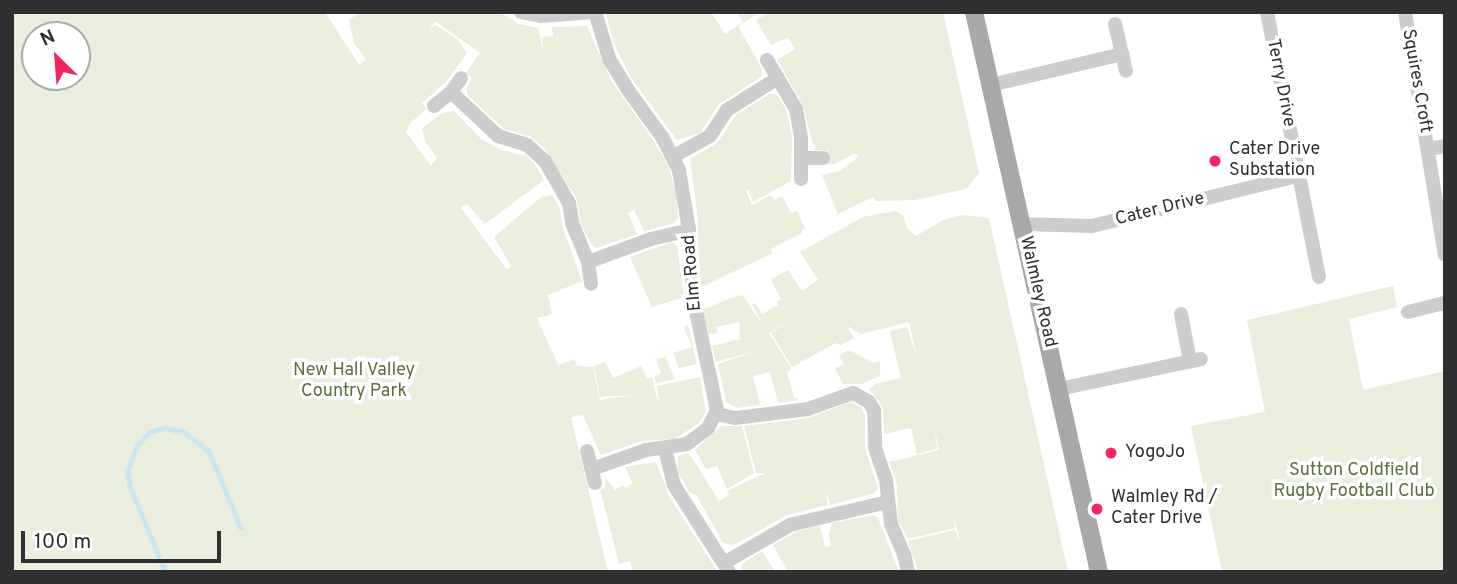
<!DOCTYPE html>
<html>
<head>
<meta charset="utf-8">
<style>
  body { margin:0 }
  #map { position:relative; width:1457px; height:584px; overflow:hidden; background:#fff; font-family:Overpass,sans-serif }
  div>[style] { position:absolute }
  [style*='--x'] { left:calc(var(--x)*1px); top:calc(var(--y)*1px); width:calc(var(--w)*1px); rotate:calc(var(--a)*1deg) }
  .green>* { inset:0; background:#e9eedd }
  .stream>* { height:4.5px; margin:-2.25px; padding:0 2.25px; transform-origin:2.25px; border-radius:2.25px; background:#c8e7ef }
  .minor>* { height:14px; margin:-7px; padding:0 7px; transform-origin:7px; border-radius:7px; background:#cdcdcd }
  .major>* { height:18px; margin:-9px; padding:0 9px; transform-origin:9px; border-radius:9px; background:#a8a8a8 }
  .dots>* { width:19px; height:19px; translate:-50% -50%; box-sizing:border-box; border:4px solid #fff; border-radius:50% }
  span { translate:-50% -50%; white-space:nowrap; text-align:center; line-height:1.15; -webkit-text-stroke:7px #fff; paint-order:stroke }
  .street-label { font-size:18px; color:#303030 }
  .poi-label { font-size:18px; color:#303030 }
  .left { translate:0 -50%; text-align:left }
  .park-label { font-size:18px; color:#5d7039 }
  .frame { position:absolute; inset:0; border:14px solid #303030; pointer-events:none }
  .north { position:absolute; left:21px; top:21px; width:70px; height:70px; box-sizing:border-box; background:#fff; border:2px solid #acacac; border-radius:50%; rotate:335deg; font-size:19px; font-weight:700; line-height:28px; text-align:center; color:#303030 }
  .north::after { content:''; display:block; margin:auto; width:24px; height:32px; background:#f4255c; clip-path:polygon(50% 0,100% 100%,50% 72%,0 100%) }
  .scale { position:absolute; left:21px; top:531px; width:200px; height:32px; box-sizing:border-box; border:4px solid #303030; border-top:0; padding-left:9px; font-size:21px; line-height:24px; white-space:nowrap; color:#303030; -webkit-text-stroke:5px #fff; paint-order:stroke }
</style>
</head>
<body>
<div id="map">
  <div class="green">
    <div style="clip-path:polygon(evenodd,12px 12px,325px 12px,359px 65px,366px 59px,354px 43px,349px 20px,360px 12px,499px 12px,519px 24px,538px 28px,544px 53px,542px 37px,553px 36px,552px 27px,587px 26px,612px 82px,654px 141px,669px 167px,676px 195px,678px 218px,674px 223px,644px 231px,634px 210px,628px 213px,637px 234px,597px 248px,592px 246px,581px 225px,576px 197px,545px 149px,529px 136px,504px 129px,468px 96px,466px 89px,472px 78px,466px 73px,480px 53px,435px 21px,429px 29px,435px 25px,457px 39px,467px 53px,446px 82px,422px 103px,427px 109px,410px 123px,406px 132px,431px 166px,437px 158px,425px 141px,422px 128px,442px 113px,454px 111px,481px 139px,501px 150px,527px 156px,534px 163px,544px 180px,485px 224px,467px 204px,461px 208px,507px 270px,511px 266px,494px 237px,541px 197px,552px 195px,560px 209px,563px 228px,582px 281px,548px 295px,552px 314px,537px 318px,558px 365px,575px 359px,577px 366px,593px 367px,600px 400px,633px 395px,600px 397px,594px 366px,605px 362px,613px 378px,641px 366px,647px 379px,652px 377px,659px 406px,657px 386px,700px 377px,706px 413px,698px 424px,674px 439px,642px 441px,601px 455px,583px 415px,571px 417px,608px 572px,12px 572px,12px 12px,35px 35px,77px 35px,77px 77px,35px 77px,35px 35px)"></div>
    <div style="clip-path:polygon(606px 12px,711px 12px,725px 34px,743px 22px,737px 12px,760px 12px,738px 26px,762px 69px,762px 76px,718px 105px,700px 133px,677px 140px,631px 78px,613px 42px)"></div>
    <div style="clip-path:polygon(770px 12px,943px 12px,979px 173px,966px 189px,915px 200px,876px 201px,873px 197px,838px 214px,822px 175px,840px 171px,858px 157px,855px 153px,835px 164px,828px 164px,828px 151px,814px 150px,816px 147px,812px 141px,802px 103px,777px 60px,795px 49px,788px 38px,771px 45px,756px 20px)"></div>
    <div style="clip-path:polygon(769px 94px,777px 94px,787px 112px,792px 137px,791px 181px,753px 202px,748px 189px,746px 190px,752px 205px,771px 195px,774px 200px,782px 196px,791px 213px,797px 211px,805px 228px,801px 230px,802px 233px,771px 249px,772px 253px,700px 288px,697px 210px,690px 159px,717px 143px,736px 115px)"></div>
    <div style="clip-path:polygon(895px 211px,903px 215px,907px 228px,916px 236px,943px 220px,963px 215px,989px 218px,1068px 572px,918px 572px,908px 541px,955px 530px,960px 542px,954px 516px,955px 528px,908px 539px,898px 520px,897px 484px,889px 462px,939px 450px,935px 431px,937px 449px,917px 454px,911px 428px,884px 434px,882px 406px,869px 389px,875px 384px,901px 378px,890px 331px,907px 327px,917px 358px,909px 322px,861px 334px,847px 326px,854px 338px,841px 345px,836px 343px,792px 367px,771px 333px,795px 318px,769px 333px,791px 368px,787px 373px,794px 397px,799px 400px,778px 403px,770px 372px,753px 376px,760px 405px,737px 408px,726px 402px,718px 364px,756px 351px,716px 362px,712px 346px,740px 339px,739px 322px,716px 327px,718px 333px,709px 334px,702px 310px,739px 295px,744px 297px,763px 326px,752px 304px,755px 303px,762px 314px,778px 305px,777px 302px,781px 299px,771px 279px,788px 270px,802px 291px,818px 280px,800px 252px,863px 217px)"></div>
    <div style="clip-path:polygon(672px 242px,677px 246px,684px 297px,652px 307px,630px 257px)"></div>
    <div style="clip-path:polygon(1393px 286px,1397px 307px,1349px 319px,1363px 390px,1445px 371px,1445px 572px,1222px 572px,1191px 426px,1265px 412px,1247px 320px)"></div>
    <div style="clip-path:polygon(688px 325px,697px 364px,679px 368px,673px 353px,692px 347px,684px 327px)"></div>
    <div style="clip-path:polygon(849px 350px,874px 363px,880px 361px,880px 376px,862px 384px,843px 384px,835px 368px,844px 364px,839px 355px)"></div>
    <div style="clip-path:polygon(665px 356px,675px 379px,656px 383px,654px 377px,661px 373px,656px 360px)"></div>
    <div style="clip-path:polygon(851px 402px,861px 407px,865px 416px,865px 449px,878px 488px,875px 493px,830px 505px,825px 489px,828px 505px,787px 515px,734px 545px,723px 543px,697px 496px,689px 492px,678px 472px,678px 456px,689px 453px,719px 501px,729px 495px,727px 491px,765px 473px,756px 473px,744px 426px,808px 418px)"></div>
    <div style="clip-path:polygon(721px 426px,742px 426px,754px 473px,727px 489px,717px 466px,706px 469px,695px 450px)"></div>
    <div style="clip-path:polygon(656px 462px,670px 498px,718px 572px,633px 572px,630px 561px,619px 564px,600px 489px,605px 488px,605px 477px,615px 490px,623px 485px,626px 488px,633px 483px,625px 467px)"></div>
    <div style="clip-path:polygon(873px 515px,878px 518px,899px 572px,788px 572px,773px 545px,798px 531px,820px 526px,825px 547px,831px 546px,829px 534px,832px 523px)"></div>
    <div style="clip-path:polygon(762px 551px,775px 572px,741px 572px,743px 563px)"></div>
  </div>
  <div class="stream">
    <div style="--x:165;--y:572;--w:92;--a:-112.4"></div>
    <div style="--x:130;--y:487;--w:16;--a:-101"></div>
    <div style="--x:127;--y:471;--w:29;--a:-68"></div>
    <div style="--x:138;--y:444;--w:17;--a:-45"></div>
    <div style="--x:150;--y:432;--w:16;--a:-15"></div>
    <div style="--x:165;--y:428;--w:19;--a:12"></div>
    <div style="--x:184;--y:432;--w:31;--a:37"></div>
    <div style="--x:209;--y:451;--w:83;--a:67.4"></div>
  </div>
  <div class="minor">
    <div style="--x:521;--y:12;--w:20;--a:11"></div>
    <div style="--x:541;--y:16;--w:52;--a:-4.4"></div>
    <div style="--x:1267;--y:12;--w:270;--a:78.9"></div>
    <div style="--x:1405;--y:12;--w:246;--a:80.7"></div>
    <div style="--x:1115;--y:24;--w:48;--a:76.8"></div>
    <div style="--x:767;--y:60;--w:57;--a:59.4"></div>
    <div style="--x:796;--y:109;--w:29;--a:80"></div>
    <div style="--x:801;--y:138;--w:41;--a:90"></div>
    <div style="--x:991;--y:85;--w:135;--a:-13.3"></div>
    <div style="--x:451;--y:92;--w:64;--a:43.1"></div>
    <div style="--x:498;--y:136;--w:30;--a:17"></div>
    <div style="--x:527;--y:145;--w:24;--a:42"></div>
    <div style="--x:545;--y:161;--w:48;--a:60.3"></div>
    <div style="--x:569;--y:203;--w:20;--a:81"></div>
    <div style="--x:572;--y:223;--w:42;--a:67.7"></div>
    <div style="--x:588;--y:262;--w:22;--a:82"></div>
    <div style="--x:434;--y:106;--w:22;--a:-39"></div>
    <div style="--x:451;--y:92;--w:17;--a:-54"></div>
    <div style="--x:1428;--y:149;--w:17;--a:-10"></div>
    <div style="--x:674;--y:156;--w:41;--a:-29.1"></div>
    <div style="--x:710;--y:136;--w:31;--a:-57"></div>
    <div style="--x:727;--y:110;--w:60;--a:-32.1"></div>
    <div style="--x:802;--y:158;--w:21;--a:0"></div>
    <div style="--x:1022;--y:224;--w:70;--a:1.6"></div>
    <div style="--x:1092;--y:226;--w:211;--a:-13.7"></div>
    <div style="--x:588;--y:262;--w:67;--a:-20.1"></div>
    <div style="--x:651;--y:239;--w:39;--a:-13"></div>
    <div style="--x:1408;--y:312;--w:38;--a:-14"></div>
    <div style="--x:1181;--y:314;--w:48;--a:79.2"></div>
    <div style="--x:1059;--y:389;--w:145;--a:-11.9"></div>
    <div style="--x:717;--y:414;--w:18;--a:13"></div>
    <div style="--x:735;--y:418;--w:74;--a:-7"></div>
    <div style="--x:808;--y:409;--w:48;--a:-19.6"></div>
    <div style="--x:853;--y:393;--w:18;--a:29"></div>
    <div style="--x:869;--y:402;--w:9;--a:58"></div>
    <div style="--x:874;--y:410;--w:38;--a:88"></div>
    <div style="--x:875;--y:448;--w:34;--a:71"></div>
    <div style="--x:886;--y:480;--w:44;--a:83.5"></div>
    <div style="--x:891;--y:524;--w:33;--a:67"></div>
    <div style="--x:904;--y:554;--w:18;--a:77"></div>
    <div style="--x:665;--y:449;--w:37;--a:76"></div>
    <div style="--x:674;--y:485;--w:103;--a:57.7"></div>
    <div style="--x:587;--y:451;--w:33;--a:76"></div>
    <div style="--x:592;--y:469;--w:57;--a:-19.4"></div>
    <div style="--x:646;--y:450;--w:41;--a:-8.3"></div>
    <div style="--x:687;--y:444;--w:26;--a:-37"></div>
    <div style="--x:708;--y:428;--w:20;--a:-63"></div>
    <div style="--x:717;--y:410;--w:116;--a:-102"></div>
    <div style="--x:693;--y:297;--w:67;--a:-93.4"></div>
    <div style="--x:689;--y:230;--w:61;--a:-99.5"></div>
    <div style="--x:679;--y:170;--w:37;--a:-117"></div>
    <div style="--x:662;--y:137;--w:58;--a:-125.9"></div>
    <div style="--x:628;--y:90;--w:37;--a:-121"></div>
    <div style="--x:609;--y:58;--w:48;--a:-106.9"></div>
    <div style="--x:724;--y:563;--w:76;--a:-29.9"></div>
    <div style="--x:790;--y:525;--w:100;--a:-13.3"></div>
  </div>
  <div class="major">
    <div style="--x:974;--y:12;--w:574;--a:77.42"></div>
  </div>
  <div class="dots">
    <div style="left:1215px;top:161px;background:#f4255c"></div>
    <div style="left:1111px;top:453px;background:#f4255c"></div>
    <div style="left:1097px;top:509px;background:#f4255c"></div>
  </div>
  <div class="street-label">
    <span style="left:1416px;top:81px;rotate:80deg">Squires Croft</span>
    <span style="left:1280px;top:83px;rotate:79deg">Terry Drive</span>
    <span style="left:1160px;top:210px;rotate:-14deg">Cater Drive</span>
    <span style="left:693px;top:273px;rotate:-95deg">Elm Road</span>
    <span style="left:1037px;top:292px;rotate:77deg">Walmley Road</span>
  </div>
  <div class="poi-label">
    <span class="left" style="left:1229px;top:161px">Cater Drive<br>Substation</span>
    <span class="left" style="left:1125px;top:453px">YogoJo</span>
    <span class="left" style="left:1111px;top:509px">Walmley Rd /<br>Cater Drive</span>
  </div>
  <div class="park-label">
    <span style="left:354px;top:382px">New Hall Valley<br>Country Park</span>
    <span style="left:1354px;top:482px">Sutton Coldfield<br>Rugby Football Club</span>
  </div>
  <div class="frame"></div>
  <div class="north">N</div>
  <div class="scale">100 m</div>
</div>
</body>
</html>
